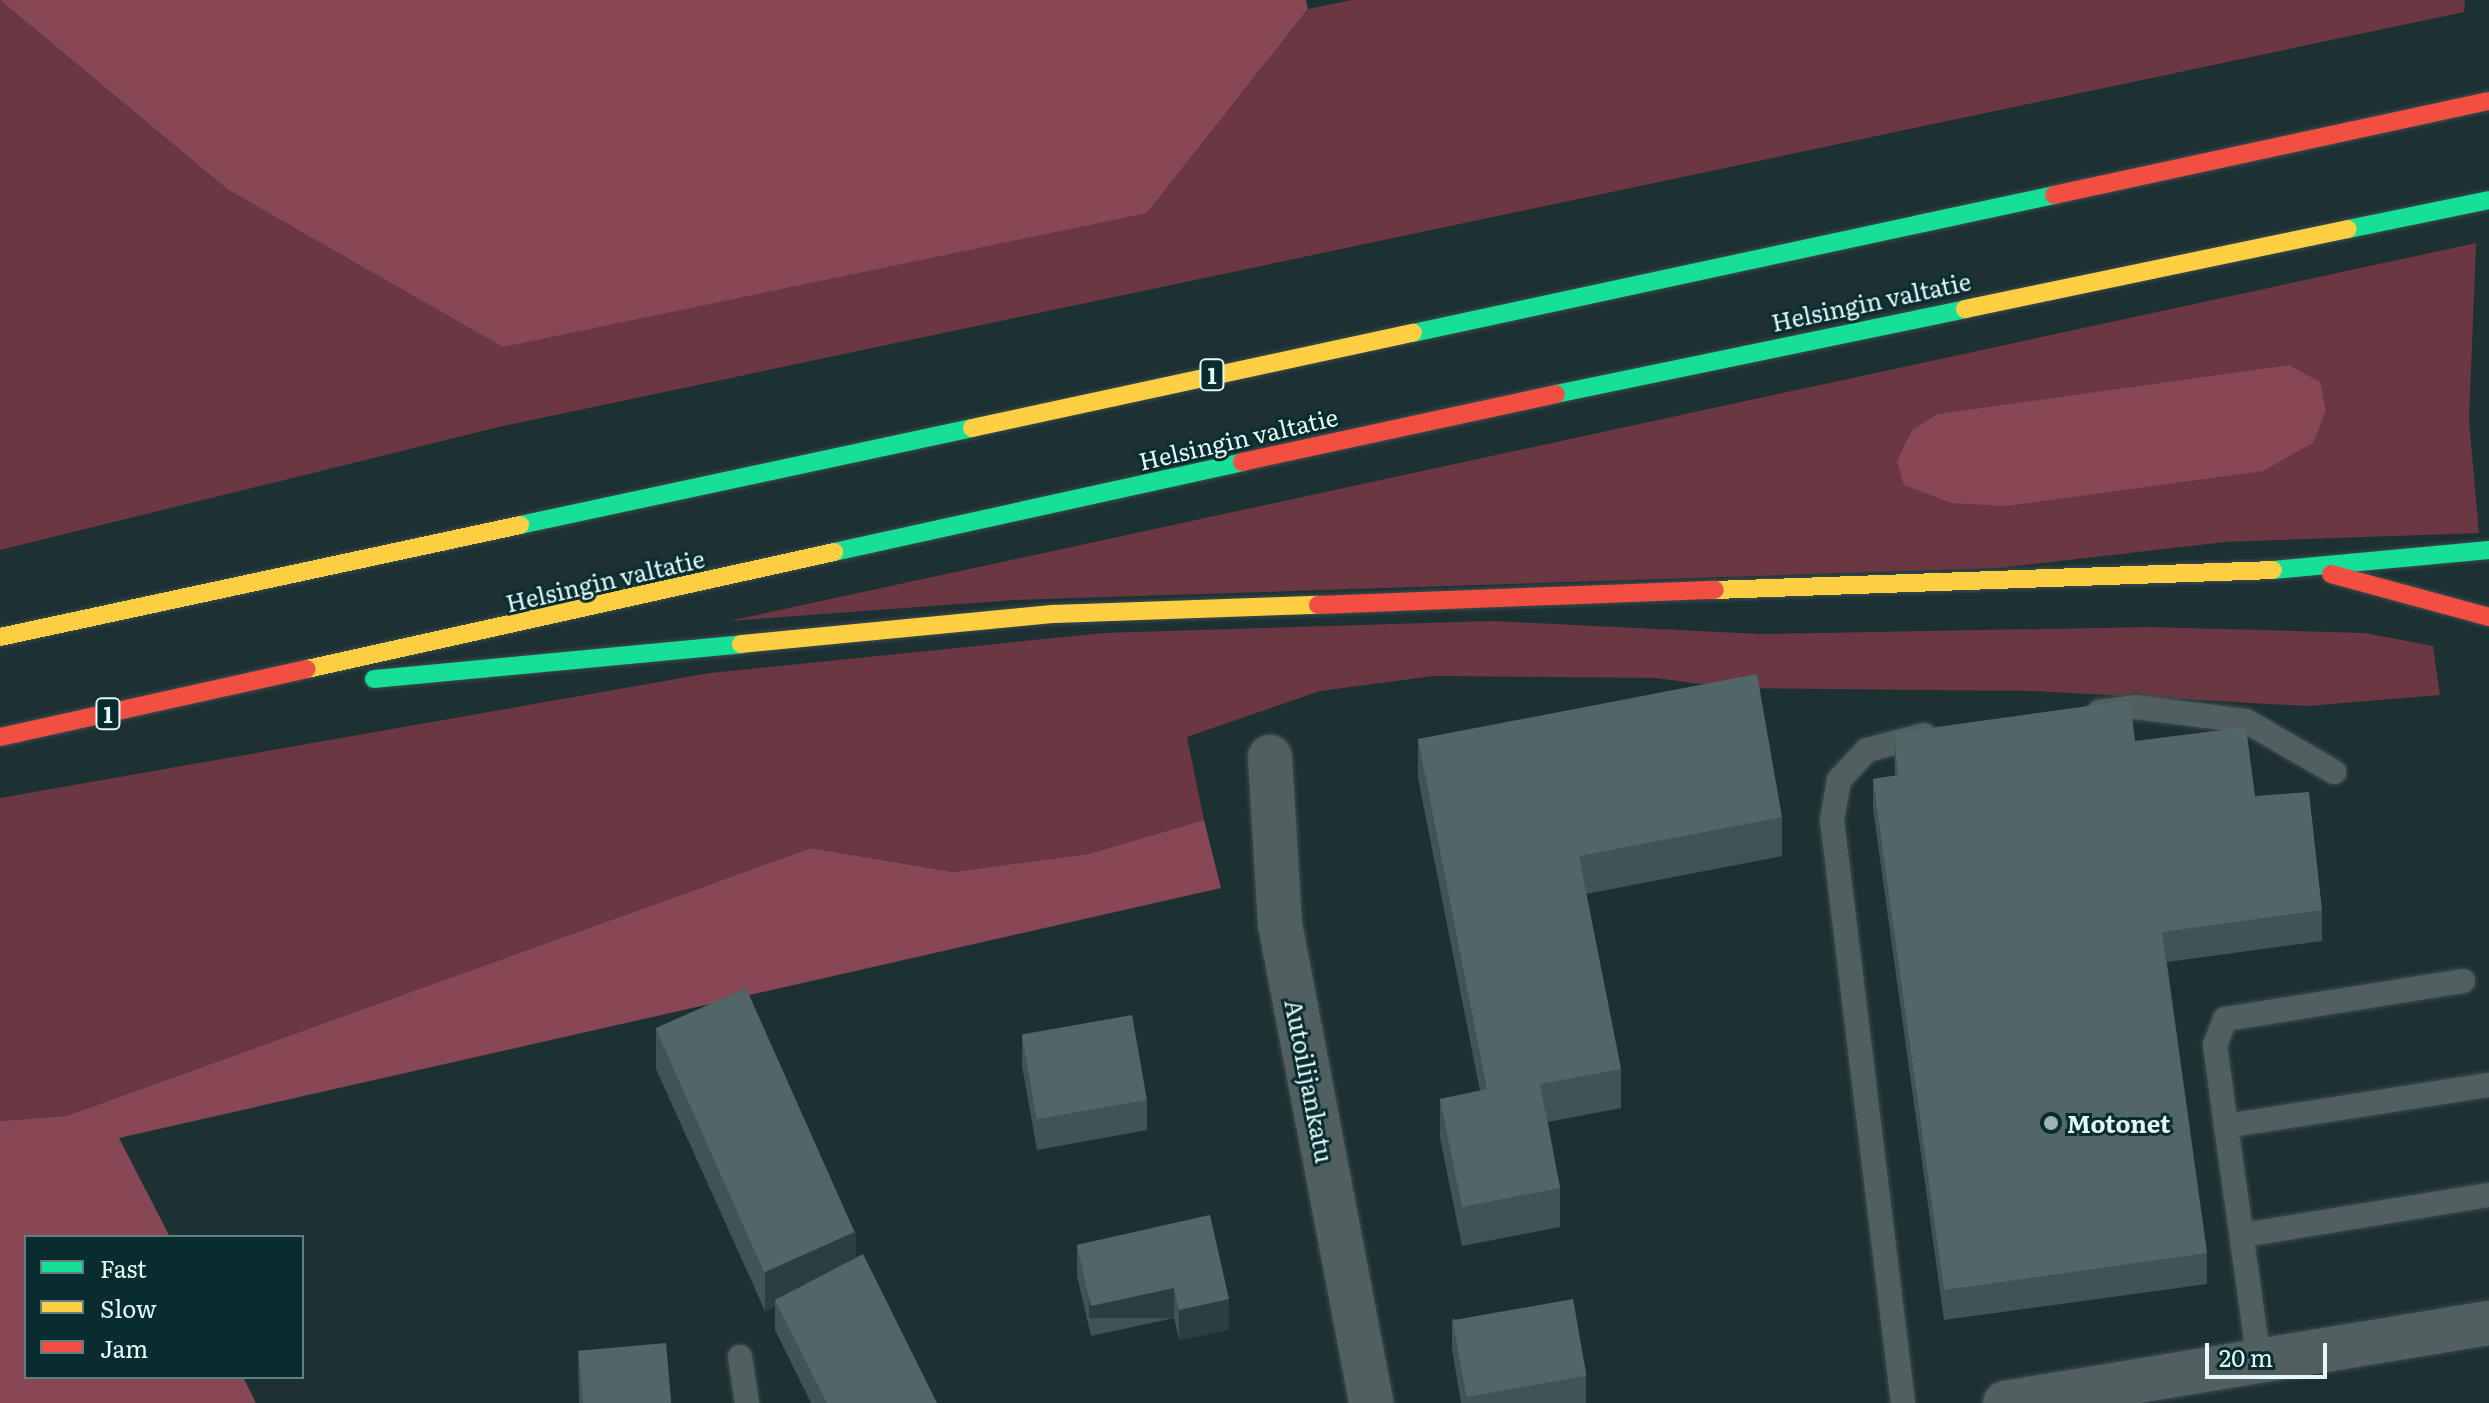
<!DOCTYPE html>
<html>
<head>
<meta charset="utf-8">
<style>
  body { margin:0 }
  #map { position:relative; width:2489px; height:1403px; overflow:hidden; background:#1d3032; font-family:Literata,serif }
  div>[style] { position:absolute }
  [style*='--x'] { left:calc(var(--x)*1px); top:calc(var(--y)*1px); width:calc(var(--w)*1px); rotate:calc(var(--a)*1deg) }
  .green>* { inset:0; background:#6a3742 }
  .forest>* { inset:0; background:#874755 }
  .roads { filter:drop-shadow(0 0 2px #3d4c4e) drop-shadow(0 0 2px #3d4c4e) }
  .lane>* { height:24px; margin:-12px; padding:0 12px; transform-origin:12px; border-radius:12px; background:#515f60 }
  .street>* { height:44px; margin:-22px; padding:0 22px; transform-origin:22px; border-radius:22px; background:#515f60 }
  .fast>* { height:18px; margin:-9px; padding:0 9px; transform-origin:9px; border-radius:9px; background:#16e098 }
  .slow>* { height:18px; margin:-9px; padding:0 9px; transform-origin:9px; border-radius:9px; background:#ffcf43 }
  .jam>* { height:18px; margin:-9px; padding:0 9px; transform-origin:9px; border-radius:9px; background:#f24e42 }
  .wall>* { inset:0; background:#405456 }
  .shaded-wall>* { inset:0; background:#2b3e40; transform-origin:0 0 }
  .building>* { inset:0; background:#526668; transform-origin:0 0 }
  .dots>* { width:22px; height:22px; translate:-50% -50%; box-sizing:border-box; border:4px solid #092d2f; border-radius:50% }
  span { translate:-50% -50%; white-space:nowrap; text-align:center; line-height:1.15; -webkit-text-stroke:6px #092d2f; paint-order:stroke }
  .shield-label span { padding:2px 6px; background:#092d2f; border:2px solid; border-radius:6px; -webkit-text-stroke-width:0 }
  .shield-label { font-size:22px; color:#e5f8f9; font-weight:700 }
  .street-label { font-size:24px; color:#e5f8f9 }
  .poi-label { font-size:24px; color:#e5f8f9; font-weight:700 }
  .left { translate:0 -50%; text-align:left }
  .legend { position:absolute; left:24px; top:1235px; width:280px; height:144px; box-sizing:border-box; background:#092d2f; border:2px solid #617e80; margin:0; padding:10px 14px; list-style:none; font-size:24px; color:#e5f8f9 }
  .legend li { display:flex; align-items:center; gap:16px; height:40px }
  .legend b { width:40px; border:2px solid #617e80 }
  .scale { position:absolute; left:2205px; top:1343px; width:122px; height:36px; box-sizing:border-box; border:4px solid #e5f8f9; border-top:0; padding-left:10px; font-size:24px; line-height:28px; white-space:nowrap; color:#e5f8f9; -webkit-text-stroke:6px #092d2f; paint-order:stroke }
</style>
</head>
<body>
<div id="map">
  <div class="green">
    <div style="clip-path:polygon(0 0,227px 189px,1147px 213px,1308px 9px,1352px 0,2465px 0,2464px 12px,503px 426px,0 550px)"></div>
    <div style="clip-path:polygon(2476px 243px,2469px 421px,2479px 533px,2225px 542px,2000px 568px,1014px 600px,729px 621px)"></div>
    <div style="clip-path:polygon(1492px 621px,1760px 634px,2151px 627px,2365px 633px,2433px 646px,2440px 695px,2308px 706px,2034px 691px,1730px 688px,1656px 678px,1433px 676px,1320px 691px,1187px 737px,1204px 820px,1088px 854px,953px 872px,811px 848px,66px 1116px,0 1121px,0 798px,710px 673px,1103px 633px)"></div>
  </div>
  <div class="forest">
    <div style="clip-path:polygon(0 0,1306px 0,1308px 9px,1147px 213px,503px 347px,227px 189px)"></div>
    <div style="clip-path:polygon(2289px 365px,2320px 382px,2326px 410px,2313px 443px,2263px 471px,2006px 506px,1951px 503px,1904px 485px,1897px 461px,1912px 430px,1938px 414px)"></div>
    <div style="clip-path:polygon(1204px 820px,1221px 888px,119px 1138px,170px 1237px,26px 1237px,26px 1377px,243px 1377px,256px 1403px,0 1403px,0 1121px,66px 1116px,811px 848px,953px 872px,1088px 854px)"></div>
  </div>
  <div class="roads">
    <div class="lane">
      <div style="--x:2099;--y:712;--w:37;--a:-8"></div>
      <div style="--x:2136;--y:707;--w:111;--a:7.3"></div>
      <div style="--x:2246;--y:721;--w:102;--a:30.1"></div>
      <div style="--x:2463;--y:981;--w:241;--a:170.9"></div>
      <div style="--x:2225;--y:1019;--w:28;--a:111"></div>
      <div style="--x:2215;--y:1045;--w:82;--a:82.3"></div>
      <div style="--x:2226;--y:1126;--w:266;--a:-8.9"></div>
      <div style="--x:2226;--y:1126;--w:237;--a:82"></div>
      <div style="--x:2244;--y:1235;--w:248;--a:-9.3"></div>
      <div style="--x:740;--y:1357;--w:47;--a:81.3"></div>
      <div style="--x:1903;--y:1403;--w:587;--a:-96.94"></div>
      <div style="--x:1832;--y:820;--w:41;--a:-80.1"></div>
      <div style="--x:1839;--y:780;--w:41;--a:-47"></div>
      <div style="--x:1867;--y:750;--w:59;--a:-14.7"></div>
    </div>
    <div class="street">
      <div style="--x:1270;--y:757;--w:167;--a:86.6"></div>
      <div style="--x:1280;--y:924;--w:488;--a:79.2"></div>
      <div style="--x:2005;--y:1403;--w:491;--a:-9.4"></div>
    </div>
    <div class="fast">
      <div style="--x:2348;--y:229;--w:144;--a:-11.6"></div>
      <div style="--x:1413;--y:333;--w:656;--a:-12.15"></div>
      <div style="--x:1556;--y:394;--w:418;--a:-11.7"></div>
      <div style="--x:520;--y:525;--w:462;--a:-12.1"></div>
      <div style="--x:834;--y:552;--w:418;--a:-12.4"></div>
      <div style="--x:2273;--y:570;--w:217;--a:-5.3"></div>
      <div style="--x:374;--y:679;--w:369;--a:-5.4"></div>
    </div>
    <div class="slow">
      <div style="--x:1965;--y:309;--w:391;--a:-11.8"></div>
      <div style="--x:972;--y:428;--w:451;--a:-12.2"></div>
      <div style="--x:1715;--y:590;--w:558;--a:-2.05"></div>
      <div style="--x:0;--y:637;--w:532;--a:-12.15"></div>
      <div style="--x:741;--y:644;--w:314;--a:-5.5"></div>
      <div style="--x:1054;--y:614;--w:264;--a:-2"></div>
      <div style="--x:307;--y:669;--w:540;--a:-12.52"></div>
    </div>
    <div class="jam">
      <div style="--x:2054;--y:195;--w:445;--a:-12.2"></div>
      <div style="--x:1242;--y:462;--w:321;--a:-12.2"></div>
      <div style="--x:2331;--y:574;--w:164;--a:15.2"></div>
      <div style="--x:1318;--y:605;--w:397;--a:-2.2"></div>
      <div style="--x:0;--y:737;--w:314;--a:-12.5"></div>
    </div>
  </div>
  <div class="wall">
    <div style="clip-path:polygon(1894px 733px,2135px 741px,2255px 796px,2322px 910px,2322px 941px,2167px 962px,2207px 1253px,2207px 1284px,1944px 1320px,1873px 809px,1873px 779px,1895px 776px)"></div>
    <div style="clip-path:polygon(1418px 739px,1782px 817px,1782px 856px,1586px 894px,1621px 1069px,1621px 1108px,1548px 1122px,1560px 1188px,1560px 1227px,1462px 1246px,1440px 1138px,1440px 1099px,1480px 1091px,1418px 778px)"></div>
    <div style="clip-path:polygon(656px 1030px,856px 1258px,937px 1403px,811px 1403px,775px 1330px,775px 1307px,765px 1311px,656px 1069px)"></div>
    <div style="clip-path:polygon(1022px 1036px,1147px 1100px,1147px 1130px,1037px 1150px,1022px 1066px)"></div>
    <div style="clip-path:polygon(1210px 1215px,1229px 1330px,1179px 1340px,1174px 1318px,1091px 1336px,1077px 1276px,1077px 1245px)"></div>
    <div style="clip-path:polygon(1452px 1318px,1586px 1376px,1586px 1403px,1461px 1403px,1452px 1349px)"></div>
    <div style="clip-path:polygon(578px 1350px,671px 1403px,579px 1403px)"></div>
  </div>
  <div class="shaded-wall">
    <div style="clip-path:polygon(856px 1231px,856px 1270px,775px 1300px,775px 1307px,765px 1311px,765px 1272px)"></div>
    <div style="left:1174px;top:1288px;width:30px;height:85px;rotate:90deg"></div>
    <div style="clip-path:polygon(1229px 1299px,1229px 1330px,1179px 1340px,1179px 1310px)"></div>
  </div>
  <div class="building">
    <div style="clip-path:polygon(1757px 674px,1782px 817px,1579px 856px,1621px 1069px,1540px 1084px,1560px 1188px,1462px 1207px,1440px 1099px,1487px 1089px,1418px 739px)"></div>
    <div style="clip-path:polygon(2130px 700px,2135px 741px,2246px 727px,2255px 796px,2309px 792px,2322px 910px,2162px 932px,2207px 1253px,1944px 1290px,1873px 779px,1898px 775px,1894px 733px)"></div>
    <div style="left:746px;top:988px;width:267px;height:99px;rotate:66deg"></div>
    <div style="left:1132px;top:1015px;width:86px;height:112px;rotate:80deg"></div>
    <div style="clip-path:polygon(1210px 1215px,1229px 1299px,1179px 1310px,1174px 1288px,1091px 1306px,1077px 1245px)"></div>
    <div style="clip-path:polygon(863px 1254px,937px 1403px,827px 1403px,775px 1300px)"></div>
    <div style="left:1573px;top:1299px;width:78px;height:122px;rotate:80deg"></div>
    <div style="left:666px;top:1343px;width:60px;height:88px;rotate:85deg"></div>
  </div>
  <div class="dots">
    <div style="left:2051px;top:1123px;background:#9fb2b3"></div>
  </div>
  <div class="shield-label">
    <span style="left:1212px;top:375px">1</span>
    <span style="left:108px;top:714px">1</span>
  </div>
  <div class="street-label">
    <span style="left:1871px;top:301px;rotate:-12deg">Helsingin valtatie</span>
    <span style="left:1238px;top:438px;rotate:-13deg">Helsingin valtatie</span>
    <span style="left:605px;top:580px;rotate:-13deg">Helsingin valtatie</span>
    <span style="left:1310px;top:1081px;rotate:79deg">Autoilijankatu</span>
  </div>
  <div class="poi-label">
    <span class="left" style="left:2067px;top:1123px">Motonet</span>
  </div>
  <ul class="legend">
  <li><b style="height:10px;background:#16e098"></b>Fast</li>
  <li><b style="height:10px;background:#ffcf43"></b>Slow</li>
  <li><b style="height:10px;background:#f24e42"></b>Jam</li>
  </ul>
  <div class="scale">20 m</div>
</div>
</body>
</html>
